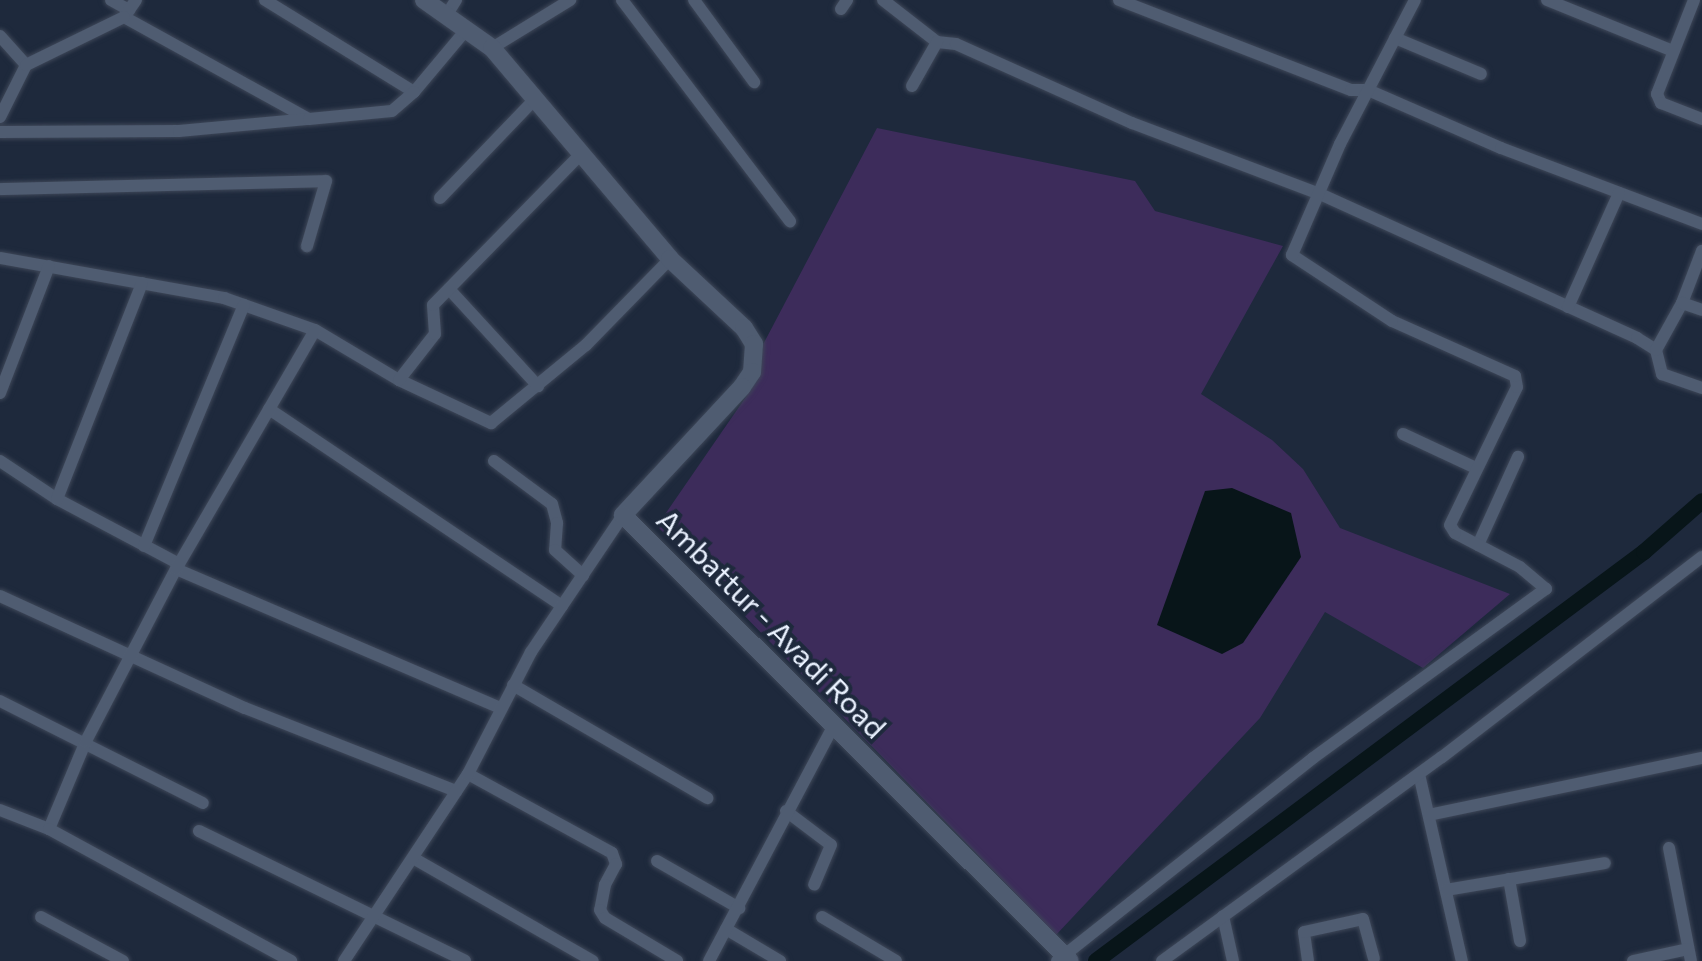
<!DOCTYPE html>
<html>
<head>
<meta charset="utf-8">
<style>
  body { margin:0 }
  #map { position:relative; width:1702px; height:961px; overflow:hidden; background:#1e293c; font-family:Commissioner,sans-serif }
  div>[style] { position:absolute }
  [style*='--x'] { left:calc(var(--x)*1px); top:calc(var(--y)*1px); width:calc(var(--w)*1px); rotate:calc(var(--a)*1deg) }
  .green>* { inset:0; background:#3d2c5b }
  .water>* { inset:0; background:#081519 }
  .canal>* { height:16px; margin:-8px; padding:0 8px; transform-origin:8px; border-radius:8px; background:#081519 }
  .roads { filter:drop-shadow(0 0 2px #3e4758) drop-shadow(0 0 2px #3e4758) }
  .street>* { height:12px; margin:-6px; padding:0 6px; transform-origin:6px; border-radius:6px; background:#4f5c71 }
  .secondary>* { height:18px; margin:-9px; padding:0 9px; transform-origin:9px; border-radius:9px; background:#4f5c71 }
  span { translate:-50% -50%; white-space:nowrap; text-align:center; line-height:1.15; -webkit-text-stroke:8px #1e293c; paint-order:stroke }
  .street-label { font-size:30px; color:#eaf2ff }
</style>
</head>
<body>
<div id="map">
  <div class="green">
    <div style="clip-path:polygon(877px 128px,1135px 181px,1155px 211px,1283px 246px,1201px 394px,1272px 440px,1303px 469px,1340px 528px,1510px 594px,1423px 668px,1325px 612px,1260px 718px,1056px 935px,657px 526px,752px 388px,757px 356px)"></div>
  </div>
  <div class="water">
    <div style="clip-path:polygon(1232px 488px,1291px 513px,1301px 557px,1243px 643px,1222px 654px,1157px 625px,1205px 491px)"></div>
  </div>
  <div class="canal">
    <div style="--x:1096;--y:961;--w:684;--a:-36.74"></div>
    <div style="--x:1644;--y:552;--w:77;--a:-41.3"></div>
  </div>
  <div class="roads">
    <div class="street">
      <div style="--x:111;--y:0;--w:21;--a:29"></div>
      <div style="--x:136;--y:0;--w:21;--a:125"></div>
      <div style="--x:124;--y:17;--w:211;--a:28.9"></div>
      <div style="--x:265;--y:0;--w:175;--a:31.7"></div>
      <div style="--x:414;--y:92;--w:81;--a:-50"></div>
      <div style="--x:622;--y:0;--w:278;--a:52.8"></div>
      <div style="--x:694;--y:0;--w:102;--a:53.8"></div>
      <div style="--x:883;--y:0;--w:68;--a:37.9"></div>
      <div style="--x:937;--y:42;--w:19;--a:6"></div>
      <div style="--x:956;--y:44;--w:193;--a:24.2"></div>
      <div style="--x:1132;--y:123;--w:201;--a:20.7"></div>
      <div style="--x:1320;--y:194;--w:348;--a:24.4"></div>
      <div style="--x:1637;--y:338;--w:22;--a:32"></div>
      <div style="--x:1656;--y:350;--w:25;--a:76"></div>
      <div style="--x:1662;--y:374;--w:42;--a:19.3"></div>
      <div style="--x:1119;--y:0;--w:249;--a:21.2"></div>
      <div style="--x:1351;--y:90;--w:17;--a:0"></div>
      <div style="--x:1368;--y:90;--w:145;--a:23.6"></div>
      <div style="--x:1501;--y:148;--w:215;--a:20.7"></div>
      <div style="--x:1547;--y:0;--w:134;--a:22"></div>
      <div style="--x:1694;--y:0;--w:101;--a:111.5"></div>
      <div style="--x:1657;--y:94;--w:10;--a:66"></div>
      <div style="--x:1661;--y:103;--w:44;--a:21.3"></div>
      <div style="--x:841;--y:9;--w:11;--a:-56"></div>
      <div style="--x:446;--y:16;--w:19;--a:-58"></div>
      <div style="--x:0;--y:36;--w:39;--a:48"></div>
      <div style="--x:1395;--y:38;--w:93;--a:22.7"></div>
      <div style="--x:492;--y:48;--w:92;--a:-31.6"></div>
      <div style="--x:912;--y:86;--w:51;--a:-60.4"></div>
      <div style="--x:0;--y:117;--w:58;--a:-63.4"></div>
      <div style="--x:26;--y:65;--w:109;--a:-26.1"></div>
      <div style="--x:0;--y:132;--w:179;--a:-0.3"></div>
      <div style="--x:179;--y:131;--w:131;--a:-5.3"></div>
      <div style="--x:309;--y:119;--w:83;--a:-5.5"></div>
      <div style="--x:392;--y:111;--w:29;--a:-41"></div>
      <div style="--x:0;--y:189;--w:326;--a:-1.4"></div>
      <div style="--x:326;--y:181;--w:68;--a:106.3"></div>
      <div style="--x:440;--y:198;--w:136;--a:-46.2"></div>
      <div style="--x:0;--y:258;--w:228;--a:10.1"></div>
      <div style="--x:224;--y:298;--w:96;--a:19.4"></div>
      <div style="--x:315;--y:330;--w:98;--a:30.8"></div>
      <div style="--x:399;--y:380;--w:102;--a:25.1"></div>
      <div style="--x:491;--y:423;--w:123;--a:-39.4"></div>
      <div style="--x:586;--y:345;--w:120;--a:-45.7"></div>
      <div style="--x:449;--y:289;--w:132;--a:47.5"></div>
      <div style="--x:1682;--y:303;--w:56;--a:-69"></div>
      <div style="--x:1568;--y:307;--w:125;--a:-65.9"></div>
      <div style="--x:1656;--y:350;--w:54;--a:-61"></div>
      <div style="--x:1682;--y:303;--w:21;--a:19"></div>
      <div style="--x:399;--y:380;--w:58;--a:-52"></div>
      <div style="--x:435;--y:334;--w:29;--a:-94"></div>
      <div style="--x:433;--y:305;--w:211;--a:-45.6"></div>
      <div style="--x:0;--y:393;--w:136;--a:-68.9"></div>
      <div style="--x:269;--y:409;--w:353;--a:33.9"></div>
      <div style="--x:1403;--y:434;--w:81;--a:25"></div>
      <div style="--x:0;--y:461;--w:69;--a:33.7"></div>
      <div style="--x:57;--y:499;--w:138;--a:28"></div>
      <div style="--x:494;--y:461;--w:72;--a:36.6"></div>
      <div style="--x:552;--y:504;--w:20;--a:75"></div>
      <div style="--x:557;--y:523;--w:27;--a:94"></div>
      <div style="--x:555;--y:550;--w:38;--a:42"></div>
      <div style="--x:57;--y:499;--w:232;--a:-68.5"></div>
      <div style="--x:1478;--y:545;--w:97;--a:-65.6"></div>
      <div style="--x:144;--y:546;--w:261;--a:-67.5"></div>
      <div style="--x:176;--y:569;--w:353;--a:23.2"></div>
      <div style="--x:0;--y:596;--w:269;--a:24.6"></div>
      <div style="--x:245;--y:708;--w:227;--a:21.5"></div>
      <div style="--x:513;--y:685;--w:225;--a:30.2"></div>
      <div style="--x:0;--y:701;--w:227;--a:26.7"></div>
      <div style="--x:468;--y:774;--w:164;--a:28.7"></div>
      <div style="--x:612;--y:853;--w:12;--a:70"></div>
      <div style="--x:616;--y:864;--w:24;--a:118"></div>
      <div style="--x:605;--y:885;--w:25;--a:101"></div>
      <div style="--x:600;--y:910;--w:9;--a:58"></div>
      <div style="--x:605;--y:918;--w:84;--a:30.8"></div>
      <div style="--x:1419;--y:774;--w:192;--a:77.1"></div>
      <div style="--x:0;--y:810;--w:53;--a:21.2"></div>
      <div style="--x:49;--y:829;--w:95;--a:-67.2"></div>
      <div style="--x:86;--y:741;--w:194;--a:-62.4"></div>
      <div style="--x:176;--y:569;--w:276;--a:-59.8"></div>
      <div style="--x:786;--y:811;--w:56;--a:37.1"></div>
      <div style="--x:831;--y:845;--w:43;--a:113"></div>
      <div style="--x:1429;--y:815;--w:279;--a:-11.8"></div>
      <div style="--x:49;--y:829;--w:276;--a:28.6"></div>
      <div style="--x:199;--y:831;--w:296;--a:26"></div>
      <div style="--x:1669;--y:848;--w:115;--a:79"></div>
      <div style="--x:413;--y:858;--w:207;--a:29.8"></div>
      <div style="--x:657;--y:861;--w:95;--a:29.8"></div>
      <div style="--x:1509;--y:879;--w:63;--a:79.9"></div>
      <div style="--x:1446;--y:890;--w:161;--a:-9.6"></div>
      <div style="--x:1223;--y:916;--w:46;--a:77.5"></div>
      <div style="--x:41;--y:917;--w:93;--a:28.2"></div>
      <div style="--x:822;--y:917;--w:86;--a:30.7"></div>
      <div style="--x:726;--y:929;--w:63;--a:30.7"></div>
      <div style="--x:344;--y:961;--w:224;--a:-56.5"></div>
      <div style="--x:468;--y:774;--w:137;--a:-62.7"></div>
      <div style="--x:531;--y:652;--w:165;--a:-56.1"></div>
      <div style="--x:709;--y:961;--w:269;--a:-62.1"></div>
      <div style="--x:1057;--y:961;--w:327;--a:-38.4"></div>
      <div style="--x:1313;--y:758;--w:288;--a:-36"></div>
      <div style="--x:1546;--y:589;--w:34;--a:-140"></div>
      <div style="--x:1520;--y:567;--w:73;--a:-152.4"></div>
      <div style="--x:1455;--y:533;--w:9;--a:-122"></div>
      <div style="--x:1450;--y:525;--w:153;--a:-64.1"></div>
      <div style="--x:1517;--y:387;--w:11;--a:-100"></div>
      <div style="--x:1515;--y:376;--w:135;--a:-155.9"></div>
      <div style="--x:1392;--y:321;--w:120;--a:-146.6"></div>
      <div style="--x:1292;--y:255;--w:121;--a:-66.6"></div>
      <div style="--x:1340;--y:144;--w:162;--a:-62.5"></div>
      <div style="--x:1162;--y:961;--w:346;--a:-36.1"></div>
      <div style="--x:1442;--y:757;--w:328;--a:-37.6"></div>
      <div style="--x:1308;--y:961;--w:29;--a:-98"></div>
      <div style="--x:1304;--y:932;--w:60;--a:-12.4"></div>
      <div style="--x:1363;--y:919;--w:41;--a:74.6"></div>
      <div style="--x:1633;--y:961;--w:56;--a:-12.3"></div>
    </div>
    <div class="secondary">
      <div style="--x:424;--y:0;--w:83;--a:35.2"></div>
      <div style="--x:492;--y:48;--w:276;--a:49.8"></div>
      <div style="--x:670;--y:259;--w:101;--a:43"></div>
      <div style="--x:744;--y:328;--w:19;--a:58"></div>
      <div style="--x:754;--y:344;--w:28;--a:94"></div>
      <div style="--x:752;--y:372;--w:18;--a:124"></div>
      <div style="--x:742;--y:387;--w:175;--a:132.9"></div>
      <div style="--x:623;--y:515;--w:631;--a:44.94"></div>
    </div>
  </div>
  <div class="street-label">
    <span style="left:772px;top:623px;rotate:45deg">Ambattur - Avadi Road</span>
  </div>
</div>
</body>
</html>
